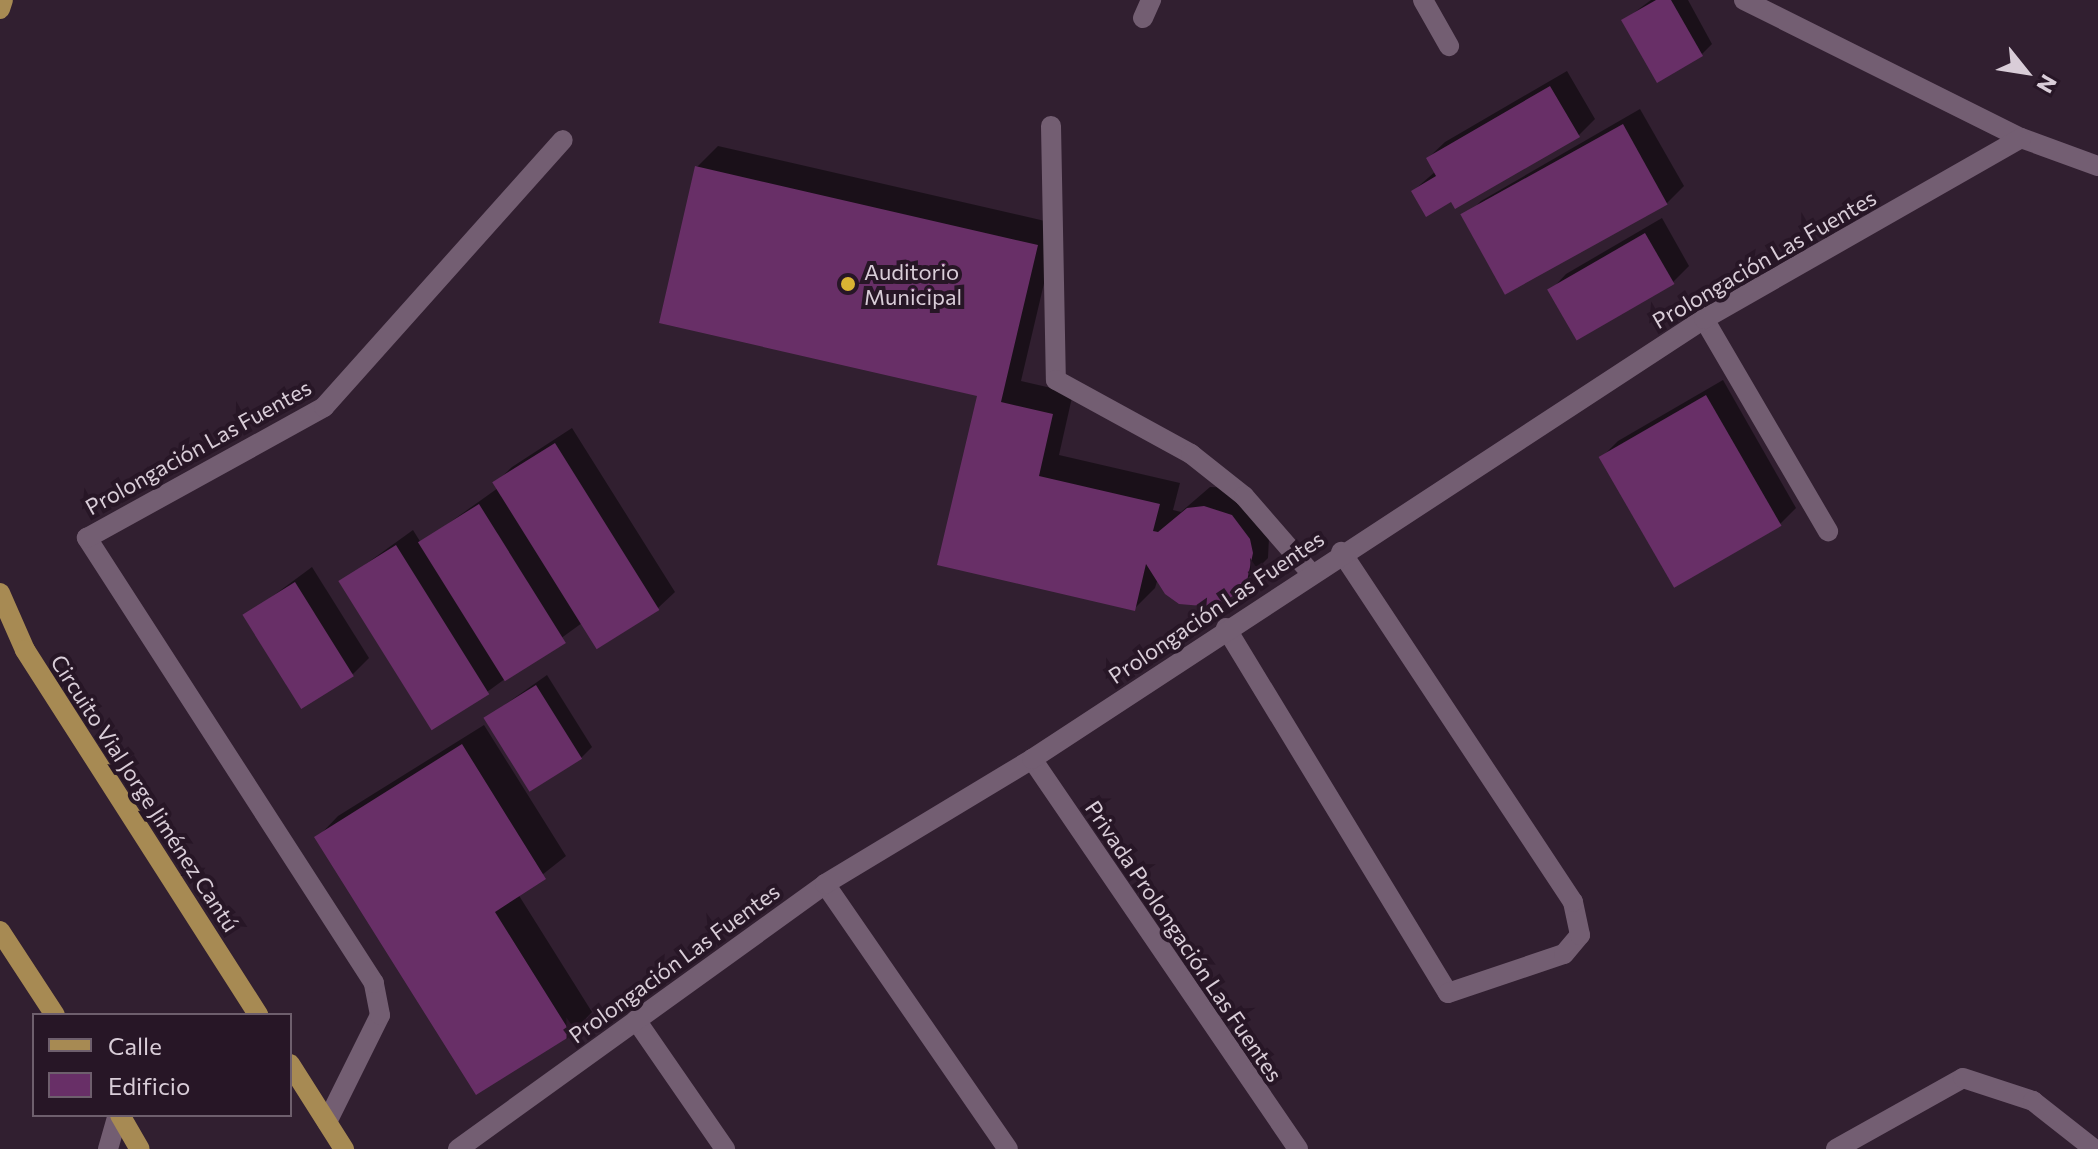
<!DOCTYPE html>
<html>
<head>
<meta charset="utf-8">
<style>
  body { margin:0 }
  #map { position:relative; width:2098px; height:1149px; overflow:hidden; background:#311f30; font-family:Commissioner,sans-serif }
  div>[style] { position:absolute }
  [style*='--x'] { left:calc(var(--x)*1px); top:calc(var(--y)*1px); width:calc(var(--w)*1px); rotate:calc(var(--a)*1deg) }
  .shadow>* { inset:0; background:#0007 }
  .building>* { inset:0; background:#682f67; transform-origin:0 0 }
  .lane>* { height:20px; margin:-10px; padding:0 10px; transform-origin:10px; border-radius:10px; background:#735e72 }
  .street>* { height:20px; margin:-10px; padding:0 10px; transform-origin:10px; border-radius:10px; background:#735e72 }
  .primary>* { height:20px; margin:-10px; padding:0 10px; transform-origin:10px; border-radius:10px; background:#a78a53 }
  .dots>* { width:22px; height:22px; translate:-50% -50%; box-sizing:border-box; border:4px solid #271626; border-radius:50% }
  span { translate:-50% -50%; white-space:nowrap; text-align:center; line-height:1.15; -webkit-text-stroke:8px #271626; paint-order:stroke }
  .street-label { font-size:22px; color:#d9cdd8 }
  .poi-label { font-size:22px; color:#d9cdd8 }
  .left { translate:0 -50%; text-align:left }
  .legend { position:absolute; left:32px; top:1013px; width:260px; height:104px; box-sizing:border-box; background:#271626; border:2px solid #6e5f6d; margin:0; padding:10px 14px; list-style:none; font-size:24px; color:#d9cdd8 }
  .legend li { display:flex; align-items:center; gap:16px; height:40px }
  .legend b { width:40px; border:2px solid #6e5f6d }
  .north { position:absolute; left:1986px; top:32px; width:80px; height:80px; -webkit-text-stroke:6px #271626; paint-order:stroke; rotate:120deg; font-size:22px; font-weight:700; line-height:32px; text-align:center; color:#d9cdd8 }
  .north::after { content:''; display:block; margin:auto; width:28px; height:36px; background:#d9cdd8; clip-path:polygon(50% 0,100% 100%,50% 72%,0 100%) }
</style>
</head>
<body>
<div id="map">
  <div class="shadow">
    <div style="clip-path:polygon(1651px 0,1688px 0,1712px 44px,1701px 55px,1623px 21px)"></div>
    <div style="clip-path:polygon(1567px 71px,1595px 119px,1578px 136px,1452px 200px,1413px 191px,1436px 171px,1428px 158px,1445px 142px)"></div>
    <div style="clip-path:polygon(1640px 109px,1684px 186px,1667px 203px,1464px 218px,1481px 201px)"></div>
    <div style="clip-path:polygon(718px 146px,1058px 224px,1021px 381px,1073px 393px,1059px 455px,1180px 483px,1173px 510px,1181px 512px,1210px 487px,1241px 488px,1270px 517px,1268px 558px,1226px 600px,1197px 606px,1167px 592px,1158px 578px,1155px 588px,1134px 609px,979px 395px,697px 167px)"></div>
    <div style="clip-path:polygon(1662px 218px,1689px 266px,1673px 282px,1550px 291px,1566px 274px)"></div>
    <div style="clip-path:polygon(1723px 380px,1796px 508px,1780px 524px,1602px 457px,1618px 441px)"></div>
    <div style="clip-path:polygon(572px 428px,675px 592px,658px 608px,582px 623px,487px 692px,341px 582px,413px 530px,421px 543px,498px 488px,495px 483px,512px 467px)"></div>
    <div style="clip-path:polygon(312px 567px,369px 658px,353px 674px,246px 616px)"></div>
    <div style="clip-path:polygon(547px 675px,592px 747px,581px 758px,486px 718px)"></div>
    <div style="clip-path:polygon(484px 725px,566px 856px,518px 894px,592px 1012px,571px 1034px,317px 838px,338px 816px)"></div>
  </div>
  <div class="building">
    <div style="clip-path:polygon(1656px 0,1671px 0,1703px 56px,1657px 83px,1621px 20px)"></div>
    <div style="clip-path:polygon(1550px 86px,1580px 137px,1455px 209px,1451px 202px,1426px 217px,1411px 191px,1436px 176px,1426px 158px)"></div>
    <div style="left:1623px;top:124px;width:92px;height:186px;rotate:61deg"></div>
    <div style="clip-path:polygon(695px 166px,1038px 245px,1001px 402px,1053px 414px,1039px 476px,1160px 504px,1153px 531px,1158px 532px,1187px 508px,1204px 506px,1232px 515px,1250px 539px,1253px 553px,1247px 581px,1238px 593px,1214px 607px,1179px 604px,1165px 594px,1146px 564px,1135px 611px,937px 565px,977px 396px,659px 323px)"></div>
    <div style="left:1645px;top:233px;width:59px;height:113px;rotate:60deg"></div>
    <div style="left:1706px;top:395px;width:151px;height:124px;rotate:60deg"></div>
    <div style="left:555px;top:443px;width:197px;height:74px;rotate:58deg"></div>
    <div style="left:479px;top:504px;width:164px;height:72px;rotate:58deg"></div>
    <div style="left:396px;top:545px;width:176px;height:68px;rotate:58deg"></div>
    <div style="left:295px;top:582px;width:111px;height:62px;rotate:58deg"></div>
    <div style="left:536px;top:685px;width:87px;height:62px;rotate:58deg"></div>
    <div style="clip-path:polygon(462px 744px,546px 879px,495px 912px,572px 1035px,476px 1095px,314px 837px)"></div>
  </div>
  <div class="lane">
    <div style="--x:1051;--y:126;--w:254;--a:88.9"></div>
    <div style="--x:1056;--y:380;--w:154;--a:28.7"></div>
    <div style="--x:1191;--y:454;--w:68;--a:38.4"></div>
    <div style="--x:1244;--y:496;--w:101;--a:49"></div>
  </div>
  <div class="street">
    <div style="--x:1423;--y:0;--w:53;--a:60.5"></div>
    <div style="--x:1744;--y:0;--w:309;--a:26.5"></div>
    <div style="--x:2021;--y:138;--w:82;--a:20"></div>
    <div style="--x:1143;--y:18;--w:20;--a:-66"></div>
    <div style="--x:1704;--y:319;--w:246;--a:59.7"></div>
    <div style="--x:1226;--y:628;--w:427;--a:58.7"></div>
    <div style="--x:1448;--y:993;--w:122;--a:-18.6"></div>
    <div style="--x:1564;--y:954;--w:25;--a:-50"></div>
    <div style="--x:1580;--y:935;--w:34;--a:-102"></div>
    <div style="--x:1573;--y:902;--w:420;--a:-123.5"></div>
    <div style="--x:1032;--y:759;--w:472;--a:55.7"></div>
    <div style="--x:825;--y:884;--w:322;--a:55.4"></div>
    <div style="--x:636;--y:1020;--w:157;--a:55.4"></div>
    <div style="--x:327;--y:1122;--w:119;--a:-63.6"></div>
    <div style="--x:380;--y:1015;--w:33;--a:-101"></div>
    <div style="--x:374;--y:983;--w:530;--a:-122.82"></div>
    <div style="--x:87;--y:538;--w:271;--a:-28.9"></div>
    <div style="--x:324;--y:407;--w:358;--a:-48.2"></div>
    <div style="--x:108;--y:1149;--w:35;--a:-74"></div>
    <div style="--x:458;--y:1149;--w:453;--a:-35.8"></div>
    <div style="--x:825;--y:884;--w:242;--a:-31.1"></div>
    <div style="--x:1032;--y:759;--w:803;--a:-33.22"></div>
    <div style="--x:1704;--y:319;--w:365;--a:-29.7"></div>
    <div style="--x:1836;--y:1149;--w:145;--a:-29.2"></div>
    <div style="--x:1963;--y:1078;--w:74;--a:18.2"></div>
    <div style="--x:2033;--y:1101;--w:78;--a:38.2"></div>
  </div>
  <div class="primary">
    <div style="--x:0;--y:9;--w:9;--a:-72"></div>
    <div style="--x:0;--y:593;--w:62;--a:66.3"></div>
    <div style="--x:25;--y:650;--w:433;--a:57.4"></div>
    <div style="--x:0;--y:931;--w:100;--a:56.8"></div>
    <div style="--x:290;--y:1064;--w:101;--a:57.6"></div>
    <div style="--x:120;--y:1115;--w:39;--a:60"></div>
  </div>
  <div class="dots">
    <div style="left:848px;top:284px;background:#dab333"></div>
  </div>
  <div class="street-label">
    <span style="left:1764px;top:259px;rotate:-30deg">Prolongación Las Fuentes</span>
    <span style="left:198px;top:447px;rotate:-29deg">Prolongación Las Fuentes</span>
    <span style="left:1216px;top:607px;rotate:-34deg">Prolongación Las Fuentes</span>
    <span style="left:145px;top:793px;rotate:57deg">Circuito Vial Jorge Jiménez Cantú</span>
    <span style="left:1184px;top:941px;rotate:56deg">Privada Prolongación Las Fuentes</span>
    <span style="left:674px;top:963px;rotate:-36deg">Prolongación Las Fuentes</span>
  </div>
  <div class="poi-label">
    <span class="left" style="left:864px;top:284px">Auditorio<br>Municipal</span>
  </div>
  <ul class="legend">
  <li><b style="height:10px;background:#a78a53"></b>Calle</li>
  <li><b style="height:22px;background:#682f67"></b>Edificio</li>
  </ul>
  <div class="north">N</div>
</div>
</body>
</html>
